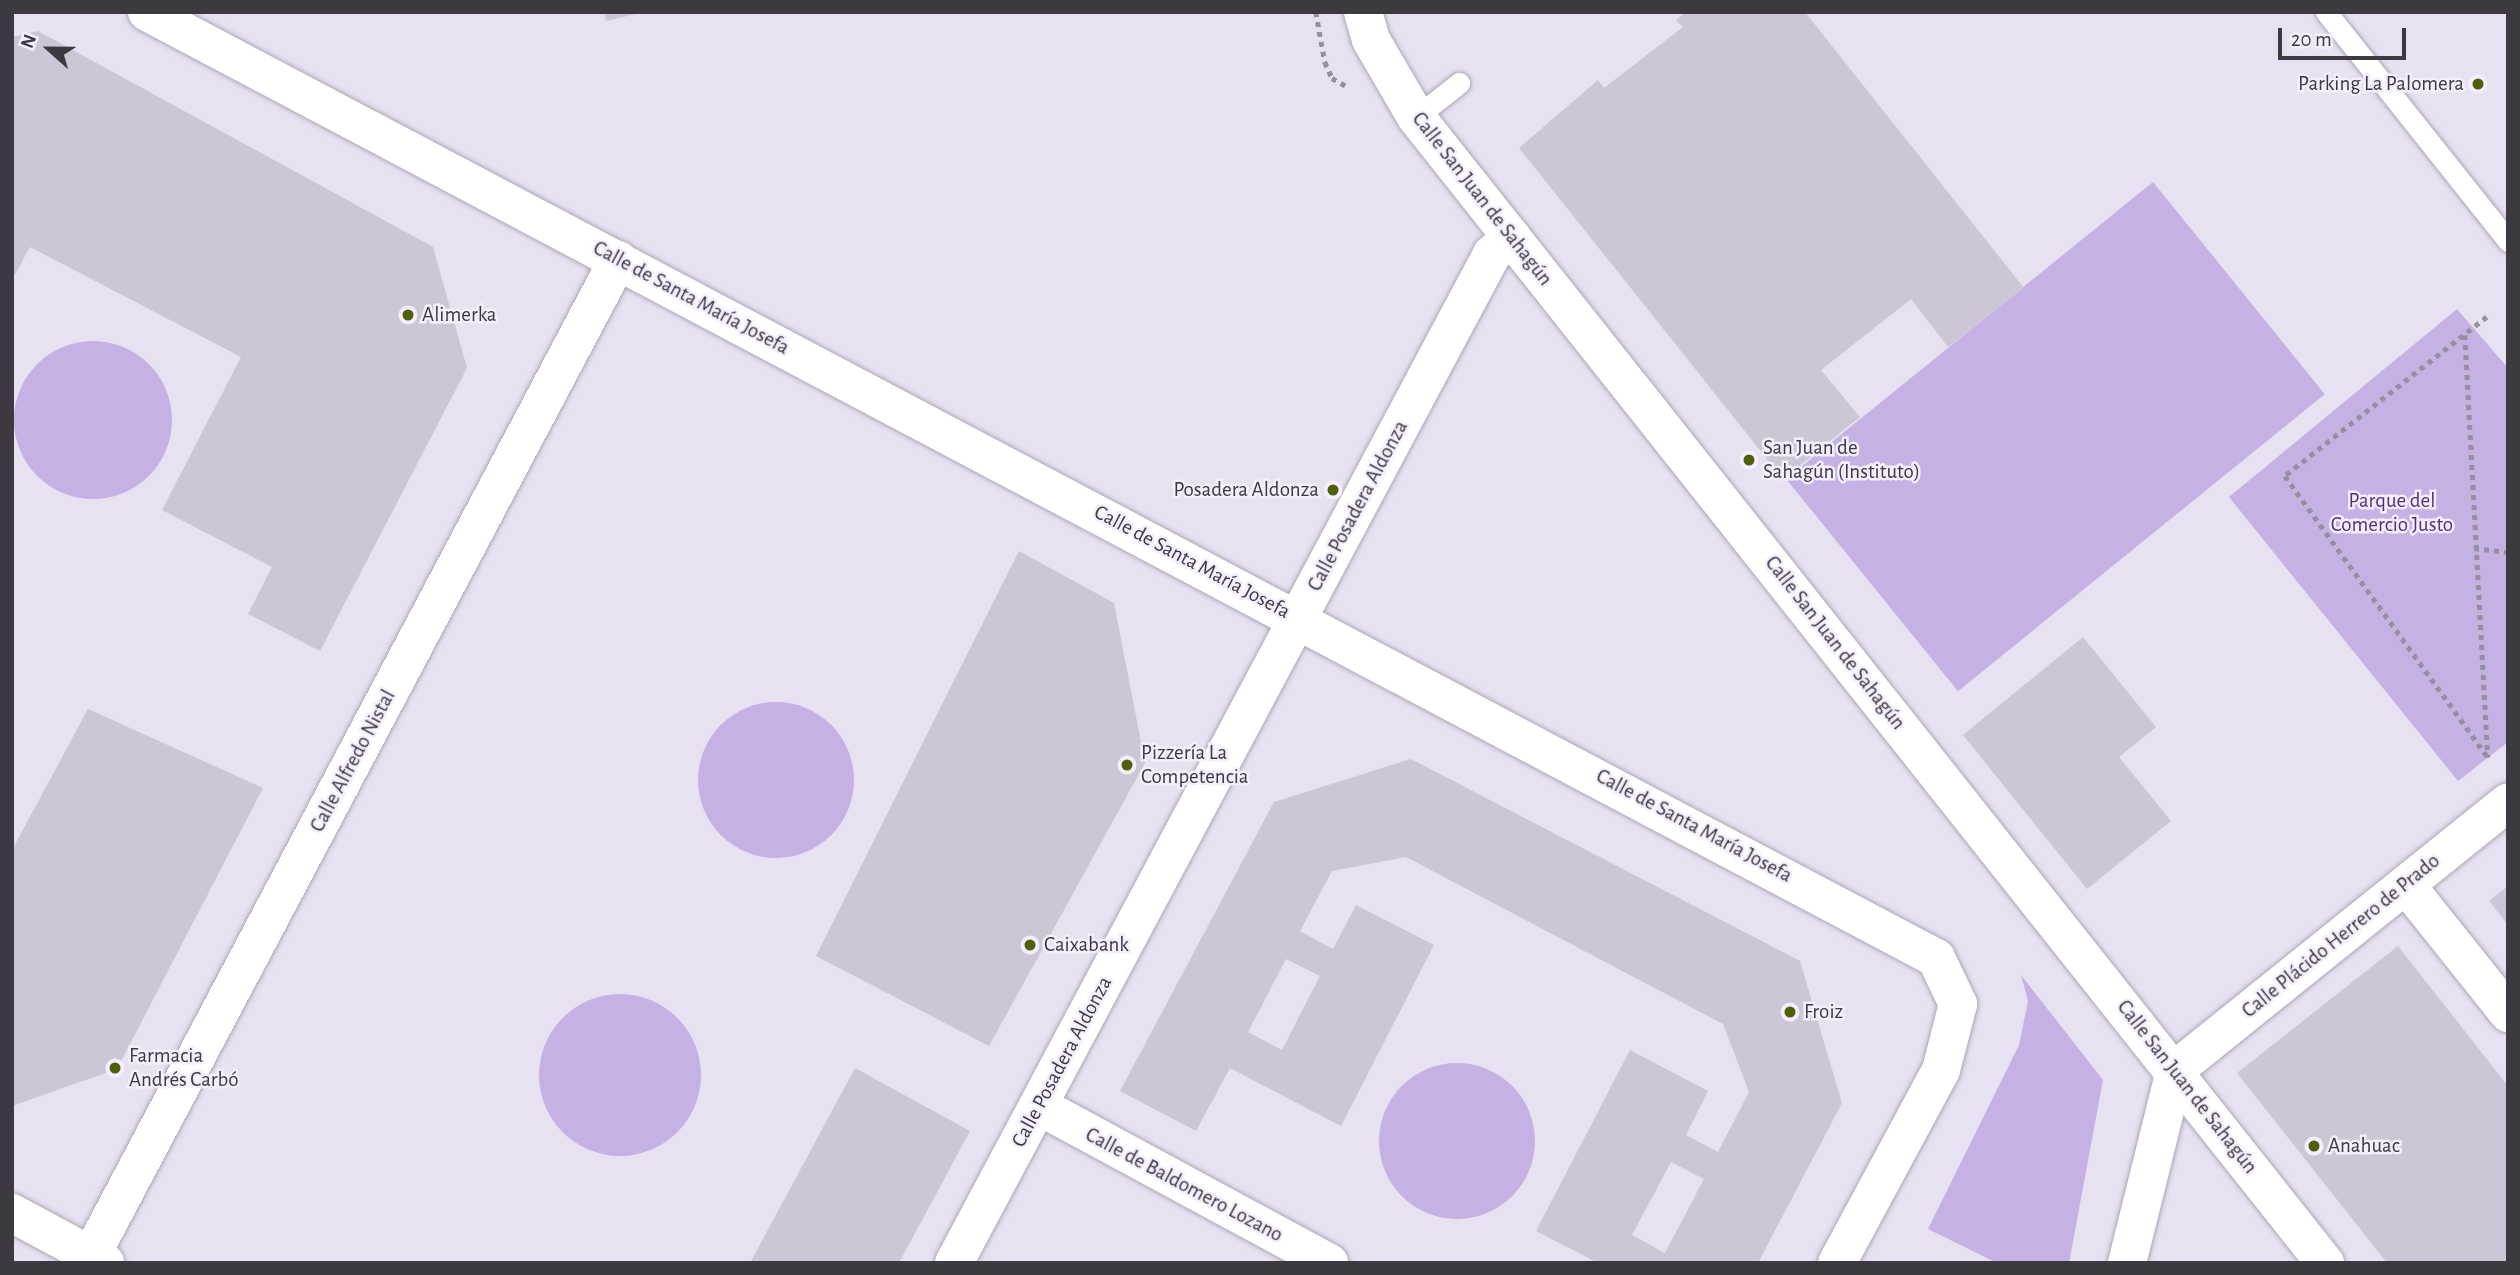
<!DOCTYPE html>
<html>
<head>
<meta charset="utf-8">
<style>
  body { margin:0 }
  #map { position:relative; width:2520px; height:1275px; overflow:hidden; background:#e7e1f1; font-family:"Alegreya Sans",sans-serif }
  div>[style] { position:absolute }
  [style*='--x'] { left:calc(var(--x)*1px); top:calc(var(--y)*1px); width:calc(var(--w)*1px); rotate:calc(var(--a)*1deg) }
  .green>* { inset:0; background:#c5b1e4; transform-origin:0 0 }
  .round { border-radius:50% }
  .building>* { inset:0; background:#ccc6d6 }
  .path>* { height:4.5px; margin-top:-2.25px; transform-origin:0; background:repeating-linear-gradient(90deg,#95919c 0 5px,transparent 0 10px) }
  .roads { filter:drop-shadow(0 0 2px #ada7b6) drop-shadow(0 0 2px #ada7b6) }
  .lane>* { height:21px; margin:-10.5px; padding:0 10.5px; transform-origin:10.5px; border-radius:10.5px; background:#fff }
  .street>* { height:38px; margin:-19px; padding:0 19px; transform-origin:19px; border-radius:19px; background:#fff }
  .dots>* { width:19px; height:19px; translate:-50% -50%; box-sizing:border-box; border:4px solid #f4eefe; border-radius:50% }
  span { translate:-50% -50%; white-space:nowrap; text-align:center; line-height:1.15; -webkit-text-stroke:5px #f4eefe; paint-order:stroke }
  .poi-label { font-size:21px; color:#3c3a40 }
  .right { translate:-100% -50%; text-align:right }
  .left { translate:0 -50%; text-align:left }
  .street-label { font-size:21px; color:#3c3a40 }
  .park-label { font-size:21px; color:#552f7f }
  .frame { position:absolute; inset:0; border:14px solid #3c3a40; pointer-events:none }
  .north { position:absolute; left:14px; top:14px; width:70px; height:70px; -webkit-text-stroke:5px #f4eefe; paint-order:stroke; rotate:291deg; font-size:19px; font-weight:700; line-height:28px; text-align:center; color:#3c3a40 }
  .north::after { content:''; display:block; margin:auto; width:24px; height:32px; background:#3c3a40; clip-path:polygon(50% 0,100% 100%,50% 72%,0 100%) }
  .scale { position:absolute; left:2278px; top:28px; width:128px; height:32px; box-sizing:border-box; border:4px solid #3c3a40; border-top:0; padding-left:9px; font-size:21px; line-height:24px; white-space:nowrap; color:#3c3a40; -webkit-text-stroke:5px #f4eefe; paint-order:stroke }
</style>
</head>
<body>
<div id="map">
  <div class="green">
    <div style="left:2153px;top:182px;width:273px;height:472px;rotate:51deg"></div>
    <div style="clip-path:polygon(2457px 309px,2508px 368px,2508px 742px,2458px 781px,2229px 497px)"></div>
    <div class="round" style="left:14px;top:341px;width:158px;height:158px"></div>
    <div class="round" style="left:698px;top:702px;width:156px;height:156px"></div>
    <div style="clip-path:polygon(2021px 975px,2103px 1080px,2069px 1263px,1997px 1263px,1928px 1229px,2019px 1045px,2028px 1001px)"></div>
    <div class="round" style="left:539px;top:994px;width:162px;height:162px"></div>
    <div class="round" style="left:1379px;top:1063px;width:156px;height:156px"></div>
  </div>
  <div class="building">
    <div style="clip-path:polygon(604px 12px,640px 12px,640px 13px,606px 21px)"></div>
    <div style="clip-path:polygon(1686px 12px,1805px 12px,2024px 288px,1948px 347px,1911px 299px,1821px 370px,1860px 417px,1783px 479px,1519px 148px,1598px 80px,1604px 88px,1683px 27px,1676px 20px)"></div>
    <div style="clip-path:polygon(38px 31px,433px 247px,467px 368px,320px 651px,248px 614px,272px 567px,162px 510px,241px 357px,30px 247px,12px 280px,12px 37px)"></div>
    <div style="clip-path:polygon(1019px 551px,1114px 603px,1145px 763px,989px 1046px,816px 956px)"></div>
    <div style="clip-path:polygon(2083px 637px,2156px 727px,2119px 757px,2171px 821px,2087px 889px,1963px 735px)"></div>
    <div style="clip-path:polygon(88px 709px,263px 788px,117px 1069px,12px 1106px,12px 850px)"></div>
    <div style="clip-path:polygon(evenodd,1411px 759px,1800px 961px,1842px 1103px,1758px 1263px,1598px 1263px,1536px 1231px,1630px 1050px,1708px 1091px,1686px 1135px,1718px 1152px,1749px 1092px,1723px 1024px,1406px 857px,1332px 871px,1300px 931px,1333px 949px,1356px 905px,1434px 945px,1341px 1126px,1230px 1068px,1196px 1131px,1120px 1091px,1274px 802px,1411px 759px,1286px 959px,1320px 976px,1282px 1050px,1248px 1032px,1286px 959px,1411px 759px,1671px 1162px,1704px 1179px,1665px 1253px,1632px 1235px,1671px 1162px)"></div>
    <div style="clip-path:polygon(2508px 886px,2508px 925px,2489px 901px)"></div>
    <div style="clip-path:polygon(2398px 946px,2508px 1086px,2508px 1263px,2387px 1263px,2237px 1073px)"></div>
    <div style="clip-path:polygon(855px 1068px,970px 1131px,899px 1263px,750px 1263px)"></div>
  </div>
  <div class="path">
    <div style="--x:1316;--y:12;--w:51;--a:79.8"></div>
    <div style="--x:1325;--y:62;--w:17;--a:66"></div>
    <div style="--x:1332;--y:78;--w:18;--a:29"></div>
    <div style="--x:2487;--y:317;--w:257;--a:141.8"></div>
    <div style="--x:2285;--y:476;--w:347;--a:54.2"></div>
    <div style="--x:2465;--y:335;--w:423;--a:86.9"></div>
    <div style="--x:2474;--y:548;--w:34;--a:7"></div>
  </div>
  <div class="roads">
    <div class="lane">
      <div style="--x:2326;--y:12;--w:293;--a:51.5"></div>
      <div style="--x:1416;--y:117;--w:55;--a:-38.3"></div>
    </div>
    <div class="street">
      <div style="--x:147;--y:12;--w:2024;--a:27.87"></div>
      <div style="--x:1936;--y:958;--w:51;--a:64.4"></div>
      <div style="--x:1958;--y:1004;--w:68;--a:104.4"></div>
      <div style="--x:1941;--y:1070;--w:219;--a:118.3"></div>
      <div style="--x:1363;--y:12;--w:29;--a:74"></div>
      <div style="--x:1371;--y:40;--w:89;--a:59.7"></div>
      <div style="--x:1416;--y:117;--w:1463;--a:51.58"></div>
      <div style="--x:2406;--y:885;--w:164;--a:51.4"></div>
      <div style="--x:1039;--y:1106;--w:330;--a:28.4"></div>
      <div style="--x:12;--y:1213;--w:106;--a:28.3"></div>
      <div style="--x:87;--y:1263;--w:1135;--a:-62.1"></div>
      <div style="--x:954;--y:1263;--w:1143;--a:-61.93"></div>
      <div style="--x:1492;--y:254;--w:26;--a:-40"></div>
      <div style="--x:2127;--y:1263;--w:199;--a:-76"></div>
      <div style="--x:2175;--y:1070;--w:427;--a:-38.8"></div>
    </div>
  </div>
  <div class="dots">
    <div style="left:2478px;top:84px;background:#4e6109"></div>
    <div style="left:408px;top:315px;background:#4e6109"></div>
    <div style="left:1749px;top:460px;background:#4e6109"></div>
    <div style="left:1333px;top:490px;background:#4e6109"></div>
    <div style="left:1127px;top:765px;background:#4e6109"></div>
    <div style="left:1030px;top:945px;background:#4e6109"></div>
    <div style="left:1790px;top:1012px;background:#4e6109"></div>
    <div style="left:115px;top:1068px;background:#4e6109"></div>
    <div style="left:2314px;top:1146px;background:#4e6109"></div>
  </div>
  <div class="poi-label">
    <span class="right" style="left:2464px;top:84px">Parking La Palomera</span>
    <span class="left" style="left:422px;top:315px">Alimerka</span>
    <span class="left" style="left:1763px;top:460px">San Juan de<br>Sahagún (Instituto)</span>
    <span class="right" style="left:1319px;top:490px">Posadera Aldonza</span>
    <span class="left" style="left:1141px;top:765px">Pizzería La<br>Competencia</span>
    <span class="left" style="left:1044px;top:945px">Caixabank</span>
    <span class="left" style="left:1804px;top:1012px">Froiz</span>
    <span class="left" style="left:129px;top:1068px">Farmacia<br>Andrés Carbó</span>
    <span class="left" style="left:2328px;top:1146px">Anahuac</span>
  </div>
  <div class="street-label">
    <span style="left:1482px;top:199px;rotate:52deg">Calle San Juan de Sahagún</span>
    <span style="left:691px;top:298px;rotate:28deg">Calle de Santa María Josefa</span>
    <span style="left:1358px;top:506px;rotate:-62deg">Calle Posadera Aldonza</span>
    <span style="left:1192px;top:562px;rotate:28deg">Calle de Santa María Josefa</span>
    <span style="left:1835px;top:643px;rotate:52deg">Calle San Juan de Sahagún</span>
    <span style="left:353px;top:761px;rotate:-62deg">Calle Alfredo Nistal</span>
    <span style="left:1694px;top:826px;rotate:28deg">Calle de Santa María Josefa</span>
    <span style="left:2341px;top:936px;rotate:-39deg">Calle Plácido Herrero de Prado</span>
    <span style="left:1062px;top:1062px;rotate:-62deg">Calle Posadera Aldonza</span>
    <span style="left:2187px;top:1087px;rotate:52deg">Calle San Juan de Sahagún</span>
    <span style="left:1184px;top:1185px;rotate:28deg">Calle de Baldomero Lozano</span>
  </div>
  <div class="park-label">
    <span style="left:2392px;top:513px">Parque del<br>Comercio Justo</span>
  </div>
  <div class="frame"></div>
  <div class="north">N</div>
  <div class="scale">20 m</div>
</div>
</body>
</html>
